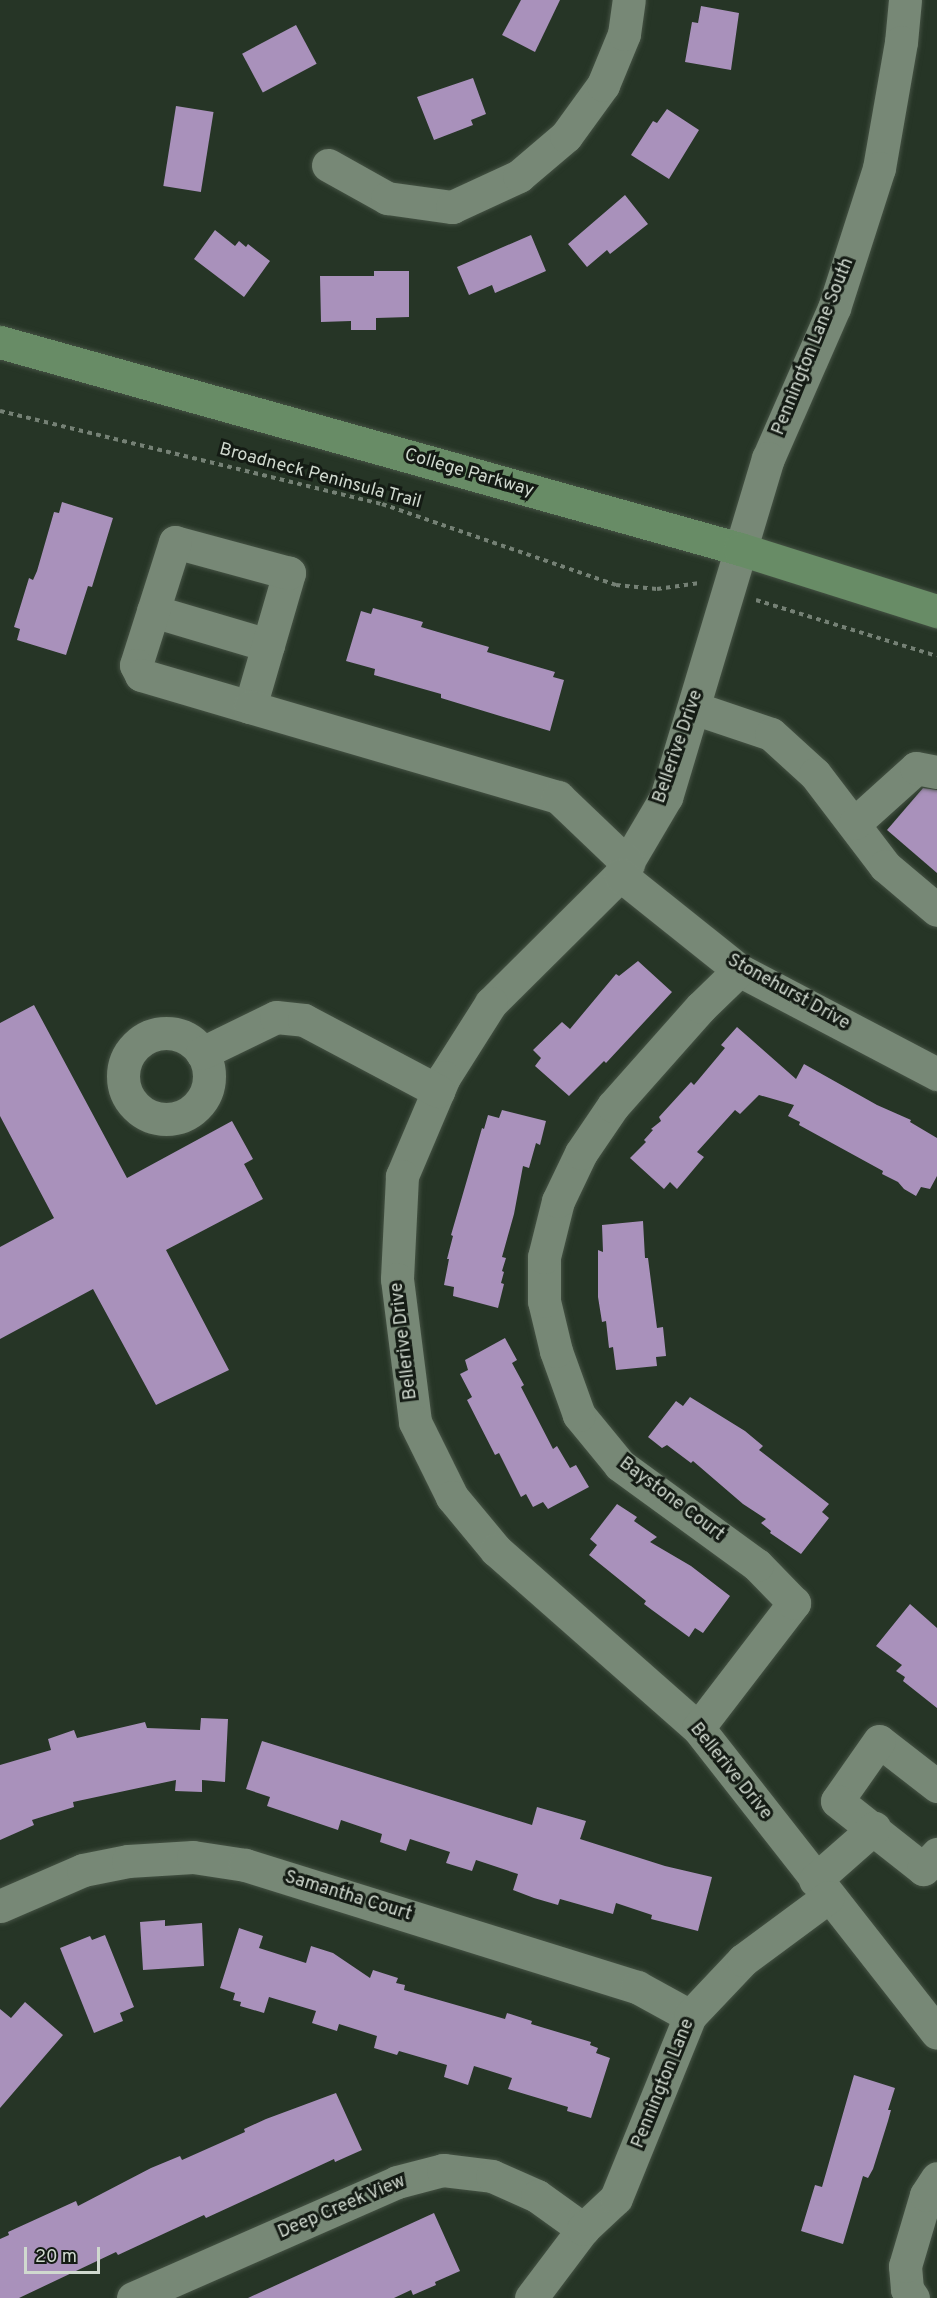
<!DOCTYPE html>
<html>
<head>
<meta charset="utf-8">
<style>
  body { margin:0 }
  #map { position:relative; width:937px; height:2298px; overflow:hidden; background:#263526; font-family:Overpass,sans-serif }
  div>[style] { position:absolute }
  [style*='--x'] { left:calc(var(--x)*1px); top:calc(var(--y)*1px); width:calc(var(--w)*1px); rotate:calc(var(--a)*1deg) }
  .building>* { inset:0; background:#a991bb; transform-origin:0 0 }
  .path>* { height:4px; margin-top:-2px; transform-origin:0; background:repeating-linear-gradient(90deg,#758175 0 4.5px,transparent 0 9px) }
  .roads { filter:drop-shadow(0 0 2px #455244) drop-shadow(0 0 2px #455244) }
  .minor>* { height:33px; margin:-16.5px; padding:0 16.5px; transform-origin:16.5px; border-radius:16.5px; background:#778876 }
  .minor>.ring { margin:-16.5px; padding:0; box-sizing:content-box; background:none; border:33px solid #778876; border-radius:50% }
  .major>* { height:33px; margin:-16.5px; padding:0 16.5px; transform-origin:16.5px; border-radius:16.5px; background:#688c66 }
  span { translate:-50% -50%; white-space:nowrap; text-align:center; line-height:1.15; -webkit-text-stroke:6px #141b14; paint-order:stroke }
  .street-label { font-size:18px; color:#d0d9cf }
  .scale { position:absolute; left:24px; top:2247px; width:76px; height:27px; box-sizing:border-box; border:3px solid #d0d9cf; border-top:0; padding-left:8px; font-size:18px; line-height:21px; white-space:nowrap; color:#d0d9cf; -webkit-text-stroke:4px #141b14; paint-order:stroke }
</style>
</head>
<body>
<div id="map">
  <div class="building">
    <div style="clip-path:polygon(521px 0,560px 0,535px 52px,502px 35px)"></div>
    <div style="clip-path:polygon(701px 6px,739px 13px,731px 70px,685px 62px,692px 22px,698px 23px)"></div>
    <div style="left:296px;top:25px;width:44px;height:61px;rotate:62deg"></div>
    <div style="clip-path:polygon(473px 78px,486px 114px,471px 120px,473px 125px,434px 140px,417px 97px)"></div>
    <div style="left:176px;top:106px;width:38px;height:81px;rotate:9deg"></div>
    <div style="clip-path:polygon(667px 109px,699px 130px,669px 179px,631px 155px,653px 121px,657px 123px)"></div>
    <div style="clip-path:polygon(625px 195px,648px 224px,610px 254px,607px 250px,587px 267px,568px 244px)"></div>
    <div style="clip-path:polygon(215px 230px,235px 246px,239px 241px,246px 247px,248px 244px,270px 261px,244px 297px,194px 259px)"></div>
    <div style="clip-path:polygon(531px 235px,546px 271px,495px 293px,492px 285px,469px 295px,457px 267px)"></div>
    <div style="clip-path:polygon(374px 271px,409px 271px,409px 317px,376px 318px,376px 330px,351px 330px,351px 321px,321px 322px,320px 276px,374px 276px)"></div>
    <div style="clip-path:polygon(62px 502px,113px 518px,92px 587px,88px 586px,66px 655px,17px 640px,20px 629px,14px 627px,29px 578px,33px 580px,37px 571px,54px 512px,59px 513px)"></div>
    <div style="clip-path:polygon(373px 608px,423px 622px,421px 627px,489px 647px,487px 652px,555px 672px,553px 677px,564px 680px,550px 731px,441px 698px,441px 694px,374px 675px,375px 669px,346px 661px,361px 611px,371px 614px)"></div>
    <div style="clip-path:polygon(923px 788px,937px 790px,937px 873px,887px 830px)"></div>
    <div style="clip-path:polygon(638px 961px,672px 992px,606px 1063px,604px 1061px,569px 1096px,535px 1066px,541px 1058px,533px 1050px,562px 1022px,570px 1029px,616px 974px,619px 976px)"></div>
    <div style="clip-path:polygon(34px 1005px,127px 1178px,232px 1121px,253px 1159px,244px 1164px,263px 1199px,166px 1250px,229px 1370px,156px 1405px,93px 1289px,0 1339px,0 1247px,54px 1218px,0 1116px,0 1023px)"></div>
    <div style="clip-path:polygon(737px 1027px,796px 1079px,804px 1064px,877px 1105px,911px 1120px,910px 1122px,937px 1138px,937px 1176px,930px 1189px,921px 1187px,916px 1196px,904px 1189px,898px 1182px,882px 1174px,883px 1171px,799px 1125px,800px 1122px,788px 1116px,794px 1105px,759px 1095px,740px 1114px,735px 1110px,697px 1152px,704px 1157px,677px 1189px,670px 1182px,664px 1189px,630px 1158px,646px 1142px,644px 1140px,653px 1130px,651px 1129px,661px 1121px,659px 1117px,691px 1082px,694px 1085px,725px 1048px,721px 1045px)"></div>
    <div style="clip-path:polygon(502px 1110px,546px 1121px,540px 1145px,536px 1143px,529px 1168px,523px 1166px,514px 1214px,502px 1257px,506px 1258px,502px 1271px,504px 1272px,501px 1283px,504px 1284px,498px 1308px,453px 1296px,454px 1287px,444px 1285px,449px 1259px,447px 1259px,453px 1236px,451px 1235px,482px 1128px,484px 1129px,488px 1115px,499px 1118px)"></div>
    <div style="clip-path:polygon(643px 1221px,645px 1258px,648px 1258px,657px 1328px,663px 1327px,666px 1356px,656px 1357px,657px 1366px,616px 1370px,613px 1347px,609px 1348px,606px 1321px,602px 1322px,598px 1297px,598px 1250px,603px 1252px,602px 1225px)"></div>
    <div style="clip-path:polygon(505px 1338px,517px 1360px,512px 1363px,524px 1385px,521px 1387px,553px 1449px,557px 1446px,570px 1468px,576px 1465px,589px 1487px,548px 1509px,543px 1502px,533px 1507px,526px 1494px,521px 1497px,499px 1453px,495px 1455px,467px 1400px,472px 1397px,460px 1374px,468px 1370px,465px 1360px)"></div>
    <div style="clip-path:polygon(690px 1397px,745px 1431px,763px 1446px,759px 1450px,829px 1504px,822px 1512px,829px 1518px,801px 1554px,770px 1533px,771px 1531px,761px 1523px,766px 1519px,743px 1504px,693px 1461px,691px 1463px,667px 1445px,662px 1448px,648px 1437px,676px 1401px,683px 1406px)"></div>
    <div style="clip-path:polygon(617px 1504px,637px 1517px,634px 1521px,657px 1537px,650px 1542px,691px 1566px,730px 1596px,703px 1633px,695px 1628px,689px 1637px,652px 1610px,644px 1604px,646px 1601px,589px 1555px,597px 1545px,590px 1539px)"></div>
    <div style="clip-path:polygon(910px 1604px,937px 1628px,937px 1708px,903px 1681px,905px 1677px,896px 1671px,902px 1665px,876px 1646px)"></div>
    <div style="clip-path:polygon(201px 1718px,228px 1719px,225px 1782px,202px 1780px,202px 1792px,175px 1791px,176px 1780px,73px 1802px,74px 1807px,32px 1820px,34px 1825px,0 1840px,0 1765px,51px 1750px,48px 1739px,74px 1730px,77px 1738px,145px 1722px,147px 1728px,200px 1730px)"></div>
    <div style="clip-path:polygon(262px 1741px,532px 1825px,537px 1807px,586px 1821px,580px 1839px,665px 1866px,712px 1877px,698px 1931px,651px 1919px,652px 1915px,616px 1903px,613px 1914px,560px 1899px,558px 1905px,534px 1898px,513px 1890px,518px 1874px,476px 1860px,472px 1871px,446px 1863px,450px 1852px,410px 1839px,406px 1851px,380px 1842px,382px 1834px,341px 1820px,338px 1830px,267px 1806px,270px 1797px,246px 1789px)"></div>
    <div style="clip-path:polygon(165px 1920px,165px 1926px,202px 1923px,204px 1966px,143px 1970px,140px 1922px)"></div>
    <div style="clip-path:polygon(239px 1928px,263px 1936px,259px 1948px,306px 1963px,311px 1946px,333px 1953px,370px 1978px,373px 1970px,398px 1978px,396px 1983px,405px 1985px,404px 1990px,505px 2019px,507px 2013px,532px 2021px,531px 2024px,591px 2042px,590px 2045px,598px 2048px,596px 2053px,610px 2058px,591px 2118px,567px 2111px,568px 2107px,508px 2089px,512px 2078px,474px 2066px,468px 2085px,444px 2077px,447px 2065px,399px 2051px,397px 2055px,374px 2048px,377px 2036px,339px 2024px,337px 2031px,312px 2023px,316px 2011px,269px 1997px,264px 2013px,240px 2006px,241px 2002px,233px 2000px,235px 1993px,220px 1988px)"></div>
    <div style="clip-path:polygon(105px 1935px,134px 2007px,120px 2013px,123px 2021px,94px 2033px,60px 1948px,90px 1936px,92px 1940px)"></div>
    <div style="clip-path:polygon(25px 2002px,63px 2035px,0 2108px,0 2009px,11px 2018px)"></div>
    <div style="clip-path:polygon(854px 2075px,895px 2088px,888px 2110px,891px 2110px,888px 2121px,873px 2169px,868px 2178px,863px 2176px,843px 2244px,801px 2231px,815px 2185px,822px 2187px)"></div>
    <div style="clip-path:polygon(336px 2093px,362px 2150px,335px 2162px,334px 2159px,206px 2218px,204px 2215px,118px 2255px,116px 2252px,19px 2298px,0 2298px,0 2239px,9px 2235px,8px 2232px,76px 2201px,78px 2206px,151px 2168px,180px 2156px,182px 2160px,245px 2132px,244px 2129px,266px 2119px)"></div>
    <div style="clip-path:polygon(434px 2213px,460px 2271px,435px 2282px,436px 2285px,413px 2295px,411px 2290px,394px 2298px,248px 2298px)"></div>
  </div>
  <div class="path">
    <div style="--x:0;--y:411;--w:393;--a:13.7"></div>
    <div style="--x:382;--y:504;--w:248;--a:19.1"></div>
    <div style="--x:616;--y:585;--w:41;--a:5.6"></div>
    <div style="--x:657;--y:589;--w:43;--a:-7.9"></div>
    <div style="--x:756;--y:600;--w:189;--a:17.2"></div>
  </div>
  <div class="roads">
    <div class="minor">
      <div style="--x:905;--y:0;--w:42;--a:95.4"></div>
      <div style="--x:901;--y:42;--w:128;--a:99.9"></div>
      <div style="--x:879;--y:168;--w:147;--a:107.8"></div>
      <div style="--x:834;--y:308;--w:164;--a:113.7"></div>
      <div style="--x:768;--y:458;--w:354;--a:106.7"></div>
      <div style="--x:666;--y:797;--w:91;--a:120.5"></div>
      <div style="--x:620;--y:875;--w:182;--a:135.2"></div>
      <div style="--x:491;--y:1003;--w:88;--a:122.4"></div>
      <div style="--x:444;--y:1077;--w:108;--a:113"></div>
      <div style="--x:402;--y:1176;--w:103;--a:92.8"></div>
      <div style="--x:397;--y:1279;--w:144;--a:82.8"></div>
      <div style="--x:415;--y:1422;--w:84;--a:63.7"></div>
      <div style="--x:452;--y:1497;--w:69;--a:50.3"></div>
      <div style="--x:496;--y:1550;--w:269;--a:41.4"></div>
      <div style="--x:698;--y:1728;--w:387;--a:51.9"></div>
      <div style="--x:328;--y:165;--w:68;--a:29.2"></div>
      <div style="--x:387;--y:198;--w:66;--a:7.9"></div>
      <div style="--x:452;--y:207;--w:74;--a:-24.8"></div>
      <div style="--x:519;--y:176;--w:62;--a:-40.4"></div>
      <div style="--x:566;--y:136;--w:63;--a:-54"></div>
      <div style="--x:603;--y:85;--w:55;--a:-67.6"></div>
      <div style="--x:624;--y:34;--w:34;--a:-82"></div>
      <div style="--x:153;--y:611;--w:120;--a:16.5"></div>
      <div style="--x:250;--y:707;--w:140;--a:-73.8"></div>
      <div style="--x:289;--y:573;--w:118;--a:-164.8"></div>
      <div style="--x:175;--y:542;--w:129;--a:107.6"></div>
      <div style="--x:136;--y:665;--w:11;--a:63"></div>
      <div style="--x:141;--y:675;--w:114;--a:16.4"></div>
      <div style="--x:250;--y:707;--w:321;--a:16.3"></div>
      <div style="--x:558;--y:797;--w:97;--a:43.7"></div>
      <div style="--x:694;--y:708;--w:81;--a:18.7"></div>
      <div style="--x:771;--y:734;--w:59;--a:42.3"></div>
      <div style="--x:815;--y:774;--w:116;--a:52.7"></div>
      <div style="--x:885;--y:866;--w:68;--a:40.2"></div>
      <div style="--x:855;--y:823;--w:82;--a:-42"></div>
      <div style="--x:916;--y:768;--w:21;--a:11"></div>
      <div style="--x:620;--y:875;--w:152;--a:38.6"></div>
      <div style="--x:739;--y:970;--w:224;--a:27.7"></div>
      <div class="ring" style="left:123px;top:1033px;width:53px;height:53px"></div>
      <div style="--x:202;--y:1053;--w:82;--a:-25.9"></div>
      <div style="--x:276;--y:1017;--w:28;--a:6"></div>
      <div style="--x:304;--y:1020;--w:152;--a:27.9"></div>
      <div style="--x:698;--y:1728;--w:158;--a:-52.5"></div>
      <div style="--x:794;--y:1603;--w:53;--a:-134.2"></div>
      <div style="--x:757;--y:1565;--w:170;--a:-143.9"></div>
      <div style="--x:620;--y:1465;--w:65;--a:-129.4"></div>
      <div style="--x:579;--y:1415;--w:68;--a:-109.8"></div>
      <div style="--x:556;--y:1351;--w:51;--a:-103.5"></div>
      <div style="--x:544;--y:1301;--w:44;--a:-90"></div>
      <div style="--x:544;--y:1257;--w:58;--a:-76"></div>
      <div style="--x:558;--y:1201;--w:53;--a:-64.4"></div>
      <div style="--x:581;--y:1153;--w:57;--a:-55.8"></div>
      <div style="--x:613;--y:1106;--w:132;--a:-48.4"></div>
      <div style="--x:701;--y:1007;--w:53;--a:-44.2"></div>
      <div style="--x:937;--y:1786;--w:73;--a:-142.2"></div>
      <div style="--x:879;--y:1741;--w:73;--a:125"></div>
      <div style="--x:837;--y:1801;--w:110;--a:38.3"></div>
      <div style="--x:923;--y:1869;--w:21;--a:-47"></div>
      <div style="--x:815;--y:1880;--w:79;--a:-41.4"></div>
      <div style="--x:0;--y:1906;--w:90;--a:-23.4"></div>
      <div style="--x:83;--y:1870;--w:46;--a:-11.3"></div>
      <div style="--x:128;--y:1861;--w:65;--a:-3.5"></div>
      <div style="--x:193;--y:1857;--w:53;--a:8.7"></div>
      <div style="--x:245;--y:1865;--w:411;--a:17.3"></div>
      <div style="--x:637;--y:1987;--w:60;--a:28.7"></div>
      <div style="--x:133;--y:2298;--w:288;--a:-23.7"></div>
      <div style="--x:397;--y:2182;--w:48;--a:-14.6"></div>
      <div style="--x:443;--y:2170;--w:49;--a:7"></div>
      <div style="--x:492;--y:2176;--w:49;--a:24"></div>
      <div style="--x:537;--y:2196;--w:57;--a:35.7"></div>
      <div style="--x:531;--y:2298;--w:86;--a:-53"></div>
      <div style="--x:583;--y:2229;--w:45;--a:-43.2"></div>
      <div style="--x:616;--y:2198;--w:196;--a:-67.9"></div>
      <div style="--x:690;--y:2016;--w:77;--a:-46.6"></div>
      <div style="--x:743;--y:1960;--w:106;--a:-36.5"></div>
      <div style="--x:913;--y:2298;--w:11;--a:-124"></div>
      <div style="--x:907;--y:2289;--w:23;--a:-95"></div>
      <div style="--x:905;--y:2266;--w:74;--a:-73.5"></div>
      <div style="--x:926;--y:2195;--w:20;--a:-57"></div>
    </div>
    <div class="major">
      <div style="--x:0;--y:342;--w:768;--a:15.63"></div>
      <div style="--x:740;--y:549;--w:207;--a:17.5"></div>
    </div>
  </div>
  <div class="street-label">
    <span style="left:814px;top:347px;rotate:-68deg">Pennington Lane South</span>
    <span style="left:469px;top:474px;rotate:16deg">College Parkway</span>
    <span style="left:320px;top:477px;rotate:15deg">Broadneck Peninsula Trail</span>
    <span style="left:679px;top:747px;rotate:-71deg">Bellerive Drive</span>
    <span style="left:788px;top:993px;rotate:29deg">Stonehurst Drive</span>
    <span style="left:405px;top:1341px;rotate:-97deg">Bellerive Drive</span>
    <span style="left:671px;top:1500px;rotate:37deg">Baystone Court</span>
    <span style="left:730px;top:1772px;rotate:51deg">Bellerive Drive</span>
    <span style="left:348px;top:1897px;rotate:17deg">Samantha Court</span>
    <span style="left:664px;top:2084px;rotate:-68deg">Pennington Lane</span>
    <span style="left:342px;top:2208px;rotate:-23deg">Deep Creek View</span>
  </div>
  <div class="scale">20 m</div>
</div>
</body>
</html>
